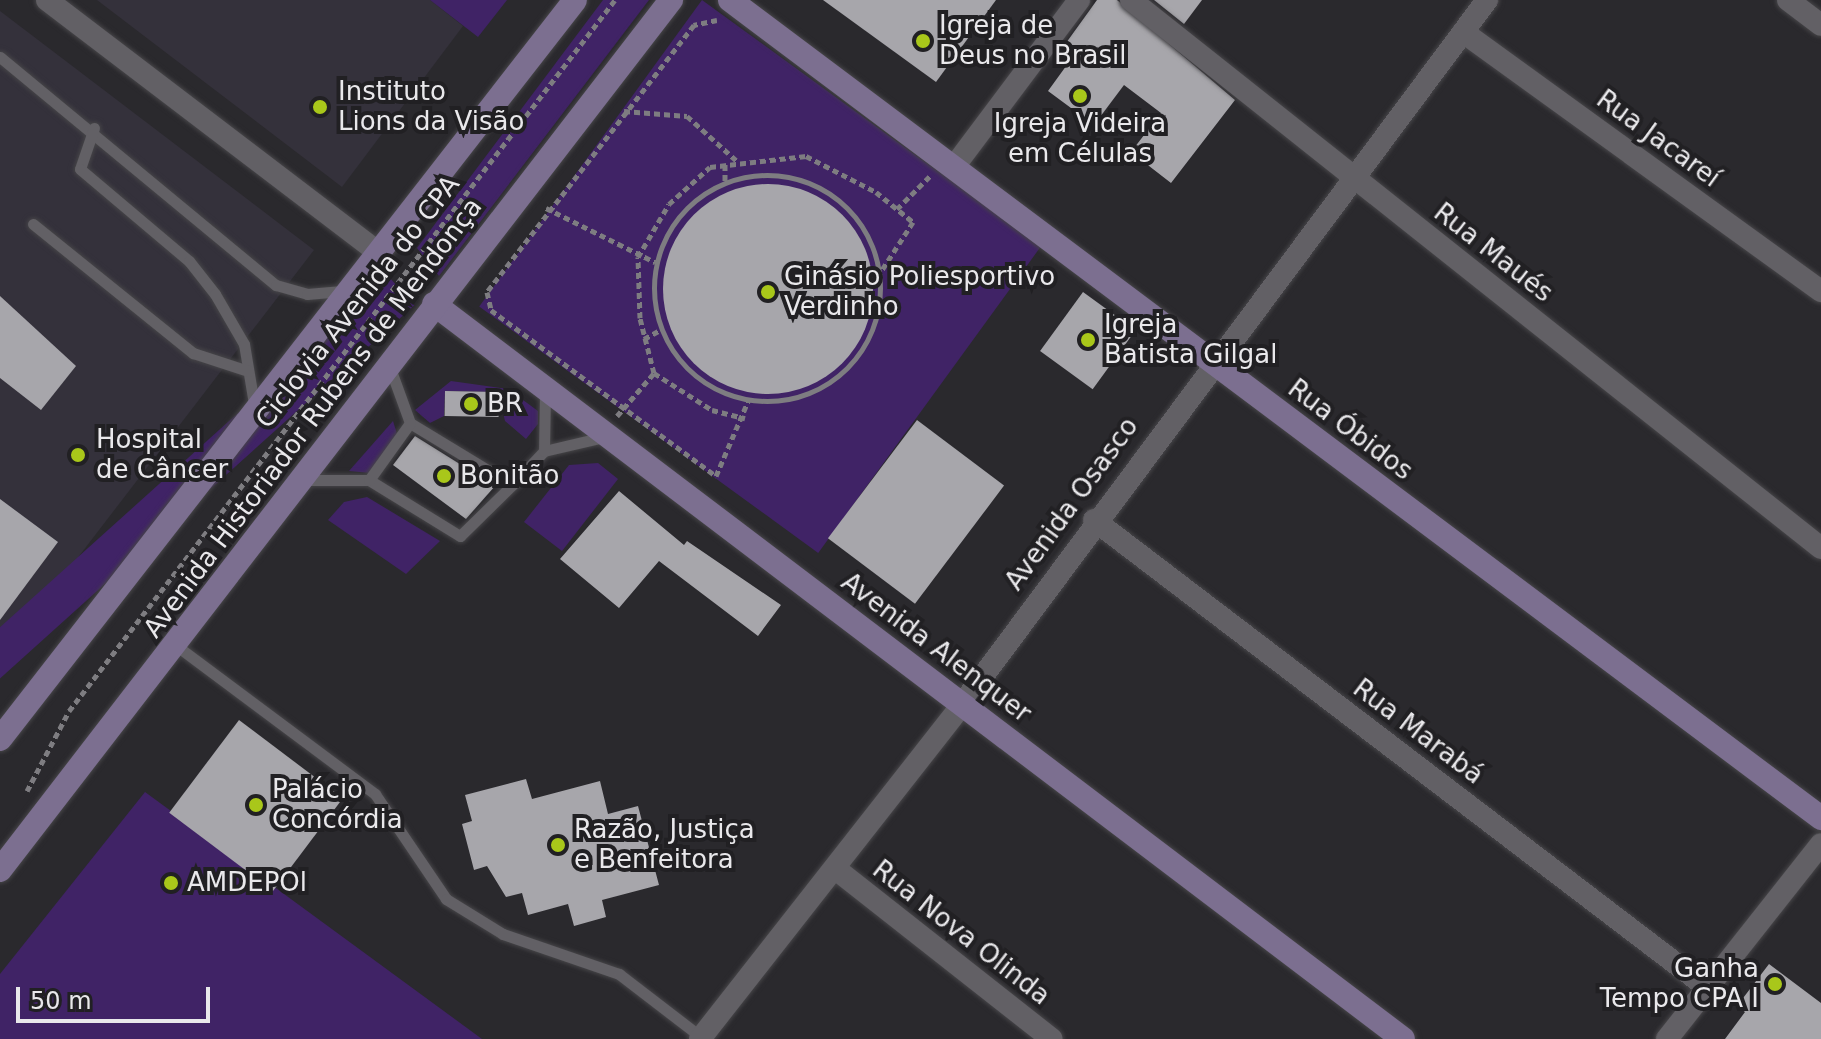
<!DOCTYPE html>
<html>
<head>
<meta charset="utf-8">
<style>
  body { margin:0 }
  #map { position:relative; width:1821px; height:1039px; overflow:hidden; background:#2a292d; font-family:"DejaVu Sans",sans-serif }
  div>[style] { position:absolute }
  [style*='--x'] { left:calc(var(--x)*1px); top:calc(var(--y)*1px); width:calc(var(--w)*1px); rotate:calc(var(--a)*1deg) }
  .built>* { inset:0; background:#34313b }
  .green>* { inset:0; background:#402366; transform-origin:0 0 }
  .building>* { inset:0; background:#a7a6ab; transform-origin:0 0 }
  .round { border-radius:50% }
  .path>* { height:5px; margin-top:-2.5px; transform-origin:0; background:repeating-linear-gradient(90deg,#7e7d81 0 6px,transparent 0 10px) }
  .path>.ring { margin:-2.5px; padding:0; box-sizing:content-box; background:none; border:5px solid #7e7d81; border-radius:50% }
  .roads { filter:drop-shadow(0 0 2px #464548) drop-shadow(0 0 2px #464548) }
  .lane>* { height:11px; margin:-5.5px; padding:0 5.5px; transform-origin:5.5px; border-radius:5.5px; background:#626065 }
  .street>* { height:22px; margin:-11px; padding:0 11px; transform-origin:11px; border-radius:11px; background:#626065 }
  .secondary>* { height:24px; margin:-12px; padding:0 12px; transform-origin:12px; border-radius:12px; background:#7c6f90 }
  .dots>* { width:22px; height:22px; translate:-50% -50%; box-sizing:border-box; border:4px solid #212023; border-radius:50% }
  span { translate:-50% -50%; white-space:nowrap; text-align:center; line-height:1.15; -webkit-text-stroke:8px #212023; paint-order:stroke }
  .poi-label { font-size:26px; color:#e9e8eb }
  .left { translate:0 -50%; text-align:left }
  .right { translate:-100% -50%; text-align:right }
  .street-label { font-size:26px; color:#e9e8eb }
  .scale { position:absolute; left:16px; top:987px; width:194px; height:36px; box-sizing:border-box; border:4px solid #e9e8eb; border-top:0; padding-left:10px; font-size:24px; line-height:28px; white-space:nowrap; color:#e9e8eb; -webkit-text-stroke:6px #212023; paint-order:stroke }
</style>
</head>
<body>
<div id="map">
  <div class="built">
    <div style="clip-path:polygon(97px 0,430px 0,463px 26px,342px 187px)"></div>
    <div style="clip-path:polygon(0 11px,314px 250px,0 659px)"></div>
  </div>
  <div class="green">
    <div style="clip-path:polygon(430px 0,507px 0,478px 37px)"></div>
    <div style="clip-path:polygon(603px 0,649px 0,439px 276px,417px 248px)"></div>
    <div style="left:702px;top:0;width:419px;height:379px;rotate:36deg"></div>
    <div style="left:389px;top:277px;width:38px;height:639px;rotate:48deg"></div>
    <div style="clip-path:polygon(451px 381px,508px 389px,538px 411px,538px 424px,526px 439px,505px 421px,498px 392px,445px 391px,444px 416px,430px 423px,415px 410px)"></div>
    <div style="clip-path:polygon(393px 421px,398px 437px,370px 473px,349px 471px)"></div>
    <div style="clip-path:polygon(598px 463px,618px 479px,562px 551px,524px 522px,569px 465px)"></div>
    <div style="clip-path:polygon(367px 497px,440px 541px,406px 574px,328px 520px,344px 502px)"></div>
    <div style="clip-path:polygon(145px 792px,482px 1039px,0 1039px,0 974px)"></div>
  </div>
  <div class="building">
    <div style="clip-path:polygon(823px 0,996px 0,936px 82px)"></div>
    <div style="clip-path:polygon(1097px 0,1117px 0,1235px 100px,1171px 183px,1131px 152px,1161px 113px,1124px 85px,1094px 125px,1048px 91px,1077px 51px,1066px 43px)"></div>
    <div style="clip-path:polygon(1154px 0,1202px 0,1184px 24px)"></div>
    <div class="round" style="left:663px;top:184px;width:210px;height:210px"></div>
    <div style="left:1083px;top:292px;width:65px;height:73px;rotate:36deg"></div>
    <div style="clip-path:polygon(0 296px,76px 366px,41px 410px,0 378px)"></div>
    <div style="left:445px;top:391px;width:54px;height:25px;rotate:1deg"></div>
    <div style="left:917px;top:420px;width:109px;height:148px;rotate:37deg"></div>
    <div style="clip-path:polygon(415px 436px,495px 486px,466px 519px,393px 465px)"></div>
    <div style="clip-path:polygon(619px 491px,684px 545px,687px 541px,781px 605px,758px 636px,659px 561px,619px 608px,560px 559px)"></div>
    <div style="clip-path:polygon(0 499px,58px 542px,0 620px)"></div>
    <div style="left:239px;top:720px;width:130px;height:116px;rotate:37deg"></div>
    <div style="clip-path:polygon(526px 779px,532px 799px,600px 781px,608px 814px,638px 806px,659px 885px,602px 900px,606px 917px,574px 926px,568px 904px,528px 915px,522px 893px,506px 897px,487px 866px,474px 870px,462px 824px,472px 821px,465px 795px)"></div>
    <div style="clip-path:polygon(1769px 964px,1821px 1003px,1821px 1039px,1725px 1039px,1745px 1012px,1737px 1006px)"></div>
  </div>
  <div class="path">
    <div style="--x:717;--y:20;--w:24;--a:168"></div>
    <div style="--x:694;--y:25;--w:338;--a:127.8"></div>
    <div style="--x:487;--y:292;--w:18;--a:77"></div>
    <div style="--x:491;--y:310;--w:280;--a:36.4"></div>
    <div style="--x:716;--y:476;--w:84;--a:-66.8"></div>
    <div style="--x:624;--y:111;--w:63;--a:4.5"></div>
    <div style="--x:687;--y:116;--w:67;--a:42"></div>
    <div style="--x:725;--y:164;--w:18;--a:90"></div>
    <div class="ring" style="left:654px;top:175px;width:221px;height:221px"></div>
    <div style="--x:546;--y:208;--w:122;--a:26.4"></div>
    <div style="--x:897;--y:209;--w:47;--a:-45"></div>
    <div style="--x:644;--y:339;--w:18;--a:-29"></div>
    <div style="--x:654;--y:373;--w:69;--a:32.5"></div>
    <div style="--x:712;--y:410;--w:34;--a:14"></div>
    <div style="--x:617;--y:416;--w:57;--a:-49.3"></div>
    <div style="--x:654;--y:373;--w:57;--a:-104.3"></div>
    <div style="--x:640;--y:318;--w:61;--a:-91.9"></div>
    <div style="--x:638;--y:257;--w:61;--a:-59.7"></div>
    <div style="--x:669;--y:204;--w:55;--a:-42.1"></div>
    <div style="--x:710;--y:167;--w:97;--a:-6.5"></div>
    <div style="--x:806;--y:156;--w:79;--a:27.2"></div>
    <div style="--x:876;--y:192;--w:48;--a:39"></div>
    <div style="--x:913;--y:222;--w:61;--a:122.9"></div>
    <div style="--x:27;--y:791;--w:90;--a:-62.3"></div>
    <div style="--x:69;--y:711;--w:896;--a:-52.48"></div>
  </div>
  <div class="roads">
    <div class="lane">
      <div style="--x:0;--y:57;--w:358;--a:39.6"></div>
      <div style="--x:276;--y:285;--w:32;--a:16"></div>
      <div style="--x:307;--y:294;--w:38;--a:-5"></div>
      <div style="--x:94;--y:128;--w:43;--a:108.9"></div>
      <div style="--x:80;--y:169;--w:143;--a:40.2"></div>
      <div style="--x:189;--y:261;--w:42;--a:51.8"></div>
      <div style="--x:215;--y:294;--w:58;--a:59.9"></div>
      <div style="--x:244;--y:344;--w:67;--a:80.5"></div>
      <div style="--x:33;--y:224;--w:206;--a:38.9"></div>
      <div style="--x:193;--y:353;--w:58;--a:18.1"></div>
      <div style="--x:390;--y:368;--w:59;--a:70"></div>
      <div style="--x:410;--y:423;--w:119;--a:31.3"></div>
      <div style="--x:512;--y:485;--w:47;--a:-46.7"></div>
      <div style="--x:544;--y:451;--w:62;--a:-13.1"></div>
      <div style="--x:544;--y:451;--w:60;--a:-89"></div>
      <div style="--x:302;--y:480;--w:67;--a:0"></div>
      <div style="--x:369;--y:480;--w:107;--a:31.6"></div>
      <div style="--x:460;--y:536;--w:73;--a:-44.4"></div>
      <div style="--x:369;--y:480;--w:70;--a:-54.3"></div>
      <div style="--x:174;--y:644;--w:251;--a:36.7"></div>
      <div style="--x:375;--y:794;--w:127;--a:55.9"></div>
      <div style="--x:446;--y:899;--w:67;--a:31.6"></div>
      <div style="--x:503;--y:934;--w:123;--a:19"></div>
      <div style="--x:619;--y:974;--w:103;--a:37.5"></div>
    </div>
    <div class="street">
      <div style="--x:47;--y:0;--w:419;--a:37.3"></div>
      <div style="--x:1131;--y:0;--w:881;--a:38.46"></div>
      <div style="--x:1788;--y:0;--w:41;--a:37.1"></div>
      <div style="--x:1463;--y:32;--w:442;--a:35.9"></div>
      <div style="--x:956;--y:164;--w:205;--a:-53.1"></div>
      <div style="--x:1094;--y:520;--w:772;--a:37.32"></div>
      <div style="--x:837;--y:870;--w:273;--a:38.2"></div>
      <div style="--x:700;--y:1039;--w:427;--a:-51.9"></div>
      <div style="--x:963;--y:703;--w:877;--a:-53.3"></div>
      <div style="--x:1667;--y:1039;--w:248;--a:-51.7"></div>
    </div>
    <div class="secondary">
      <div style="--x:730;--y:0;--w:1364;--a:36.86"></div>
      <div style="--x:434;--y:304;--w:1216;--a:37.18"></div>
      <div style="--x:0;--y:739;--w:936;--a:-52.11"></div>
      <div style="--x:0;--y:870;--w:1099;--a:-52.36"></div>
    </div>
  </div>
  <div class="dots">
    <div style="left:923px;top:41px;background:#a9c71a"></div>
    <div style="left:1080px;top:96px;background:#a9c71a"></div>
    <div style="left:320px;top:107px;background:#a9c71a"></div>
    <div style="left:768px;top:292px;background:#a9c71a"></div>
    <div style="left:1088px;top:340px;background:#a9c71a"></div>
    <div style="left:471px;top:404px;background:#a9c71a"></div>
    <div style="left:78px;top:455px;background:#a9c71a"></div>
    <div style="left:444px;top:476px;background:#a9c71a"></div>
    <div style="left:256px;top:805px;background:#a9c71a"></div>
    <div style="left:558px;top:845px;background:#a9c71a"></div>
    <div style="left:171px;top:883px;background:#a9c71a"></div>
    <div style="left:1775px;top:984px;background:#a9c71a"></div>
  </div>
  <div class="poi-label">
    <span class="left" style="left:939px;top:41px">Igreja de<br>Deus no Brasil</span>
    <span class="left" style="left:338px;top:107px">Instituto<br>Lions da Visão</span>
    <span style="left:1080px;top:139px">Igreja Videira<br>em Células</span>
    <span class="left" style="left:784px;top:292px">Ginásio Poliesportivo<br>Verdinho</span>
    <span class="left" style="left:1104px;top:340px">Igreja<br>Batista Gilgal</span>
    <span class="left" style="left:487px;top:404px">BR</span>
    <span class="left" style="left:96px;top:455px">Hospital<br>de Câncer</span>
    <span class="left" style="left:460px;top:476px">Bonitão</span>
    <span class="left" style="left:272px;top:805px">Palácio<br>Concórdia</span>
    <span class="left" style="left:574px;top:845px">Razão, Justiça<br>e Benfeitora</span>
    <span class="left" style="left:187px;top:883px">AMDEPOl</span>
    <span class="right" style="left:1759px;top:984px">Ganha<br>Tempo CPA I</span>
  </div>
  <div class="street-label">
    <span style="left:1658px;top:139px;rotate:36deg">Rua Jacareí</span>
    <span style="left:1493px;top:253px;rotate:38deg">Rua Maués</span>
    <span style="left:358px;top:302px;rotate:-52deg">Ciclovia Avenida do CPA</span>
    <span style="left:313px;top:418px;rotate:-53deg">Avenida Historiador Rubens de Mendonça</span>
    <span style="left:1350px;top:430px;rotate:37deg">Rua Óbidos</span>
    <span style="left:1072px;top:504px;rotate:-54deg">Avenida Osasco</span>
    <span style="left:936px;top:648px;rotate:37deg">Avenida Alenquer</span>
    <span style="left:1418px;top:732px;rotate:37deg">Rua Marabá</span>
    <span style="left:961px;top:933px;rotate:38deg">Rua Nova Olinda</span>
  </div>
  <div class="scale">50 m</div>
</div>
</body>
</html>
